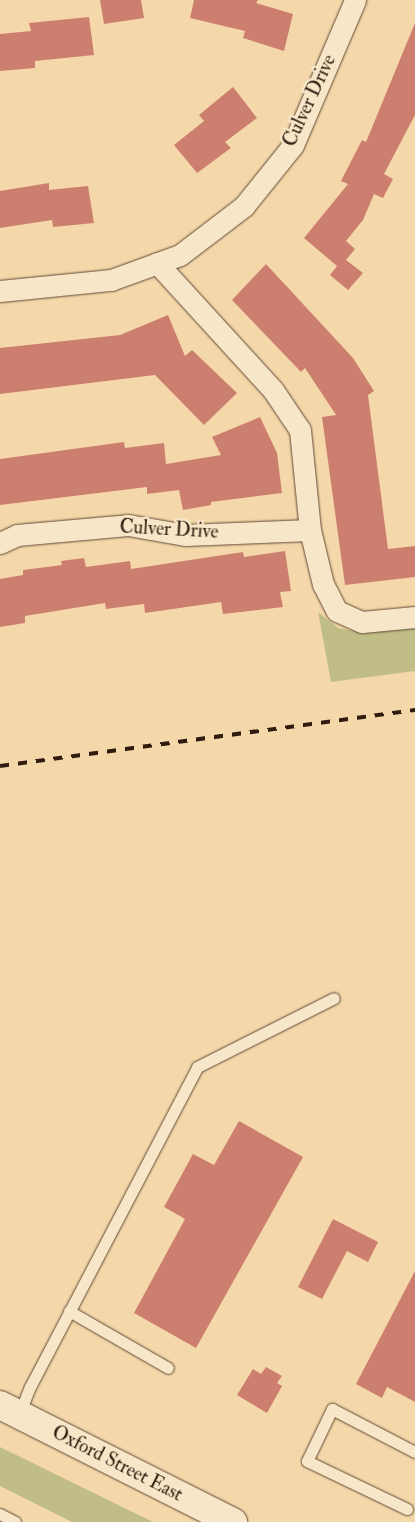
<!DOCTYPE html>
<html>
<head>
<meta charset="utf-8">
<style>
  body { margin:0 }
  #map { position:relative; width:415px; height:1522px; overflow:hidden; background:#f5d8aa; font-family:"IM FELL Double Pica",serif }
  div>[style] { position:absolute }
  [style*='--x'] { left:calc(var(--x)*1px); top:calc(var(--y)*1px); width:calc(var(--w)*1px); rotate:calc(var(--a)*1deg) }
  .green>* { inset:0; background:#c0be86 }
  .building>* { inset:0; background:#cd7f6f }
  .roads { filter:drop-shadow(0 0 1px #614a36) drop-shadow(0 0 1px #614a36) }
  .lane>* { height:11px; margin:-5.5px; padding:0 5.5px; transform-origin:5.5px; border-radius:5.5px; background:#f8e6c8 }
  .street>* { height:21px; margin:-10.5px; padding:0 10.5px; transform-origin:10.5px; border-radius:10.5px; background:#f8e6c8 }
  .secondary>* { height:28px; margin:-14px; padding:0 14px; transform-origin:14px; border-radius:14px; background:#f8e6c8 }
  .rail>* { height:4px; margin-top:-2px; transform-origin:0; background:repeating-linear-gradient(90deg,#301b0f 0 9px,transparent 0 18px) }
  span { translate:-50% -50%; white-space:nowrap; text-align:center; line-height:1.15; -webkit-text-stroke:5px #f8e6c8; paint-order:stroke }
  .street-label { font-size:19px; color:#301b0f }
</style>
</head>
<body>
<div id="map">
  <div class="green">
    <div style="clip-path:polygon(318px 612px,338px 628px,363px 633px,415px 627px,415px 671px,331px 682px)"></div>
    <div style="clip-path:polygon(0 1447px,153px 1522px,72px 1522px,0 1486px)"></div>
  </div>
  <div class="building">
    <div style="clip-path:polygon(100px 0,141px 0,144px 18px,104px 24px)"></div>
    <div style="clip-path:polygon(194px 0,258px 0,256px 3px,293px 14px,284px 51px,243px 38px,245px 31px,190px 18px)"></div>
    <div style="clip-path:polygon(89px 17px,94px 55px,35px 61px,35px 68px,0 71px,0 34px,31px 31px,29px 23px)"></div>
    <div style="clip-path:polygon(415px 23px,415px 115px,384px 174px,393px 179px,383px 198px,374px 194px,363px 220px,346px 241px,355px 249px,346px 260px,363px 273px,348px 290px,330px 275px,337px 266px,304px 238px,348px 184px,341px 181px,362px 140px,366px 142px)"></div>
    <div style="clip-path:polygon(233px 87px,257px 118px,225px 142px,231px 148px,197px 173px,174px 145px,204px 121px,199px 115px)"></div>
    <div style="clip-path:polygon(49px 183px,49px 190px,88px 186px,94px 223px,53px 227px,52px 220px,0 228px,0 191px)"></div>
    <div style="clip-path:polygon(266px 264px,353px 358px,374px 391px,368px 395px,388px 549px,415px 546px,415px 577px,345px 585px,322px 417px,336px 415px,305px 368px,301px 372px,232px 300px)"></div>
    <div style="clip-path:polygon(168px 315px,185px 356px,192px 350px,237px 393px,204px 425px,155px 375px,0 394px,0 348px,120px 335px)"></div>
    <div style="clip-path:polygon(260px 417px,277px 453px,282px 493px,211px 502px,211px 505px,183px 510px,179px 490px,147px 494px,147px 487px,0 505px,0 459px,124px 442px,125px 448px,164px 443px,166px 464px,221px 455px,212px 437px)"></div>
    <div style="clip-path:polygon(285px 551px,291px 591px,280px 592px,283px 607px,223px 614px,221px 602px,145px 613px,144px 604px,106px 609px,105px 603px,25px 616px,25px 623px,0 627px,0 579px,23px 575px,23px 570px,62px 565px,61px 561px,84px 558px,86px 567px,130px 561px,131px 569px,243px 552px,244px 557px)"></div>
    <div style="clip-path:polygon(239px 1121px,303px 1157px,196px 1348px,134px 1313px,185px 1219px,164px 1207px,193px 1154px,214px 1165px)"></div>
    <div style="clip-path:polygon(333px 1219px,378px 1242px,368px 1262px,347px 1251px,322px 1299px,298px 1287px)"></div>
    <div style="clip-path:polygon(415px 1271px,415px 1402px,387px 1387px,382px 1398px,356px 1384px)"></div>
    <div style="clip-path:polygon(266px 1367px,282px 1376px,277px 1383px,282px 1386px,267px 1413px,237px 1395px,253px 1369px,261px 1374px)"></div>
  </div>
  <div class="roads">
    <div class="lane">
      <div style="--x:69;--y:1311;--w:114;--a:29.9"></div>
      <div style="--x:19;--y:1415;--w:30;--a:-69"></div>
      <div style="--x:30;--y:1387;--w:361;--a:-62.4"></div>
      <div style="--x:197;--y:1067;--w:153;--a:-26.7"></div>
      <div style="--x:407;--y:1509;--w:111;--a:-154.4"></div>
      <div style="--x:307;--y:1461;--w:58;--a:-64.3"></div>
      <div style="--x:332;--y:1409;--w:93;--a:27.4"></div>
      <div style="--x:0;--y:1514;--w:17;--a:28"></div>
    </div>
    <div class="street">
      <div style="--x:157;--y:263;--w:172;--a:47.6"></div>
      <div style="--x:273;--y:390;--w:48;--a:56"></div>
      <div style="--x:300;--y:430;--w:100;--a:84.3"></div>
      <div style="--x:310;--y:530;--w:56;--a:76.5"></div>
      <div style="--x:323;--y:584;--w:30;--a:63"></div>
      <div style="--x:337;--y:611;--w:27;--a:24"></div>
      <div style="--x:362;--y:622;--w:53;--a:-5.4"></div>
      <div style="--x:0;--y:291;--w:112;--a:-5.7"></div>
      <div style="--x:111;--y:280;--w:73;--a:-19.9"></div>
      <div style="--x:180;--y:255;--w:81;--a:-37.4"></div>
      <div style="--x:244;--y:206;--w:78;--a:-51.2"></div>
      <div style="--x:293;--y:145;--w:158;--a:-66.8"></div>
      <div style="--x:0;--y:543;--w:19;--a:-25"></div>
      <div style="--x:17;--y:535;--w:111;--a:-5.1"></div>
      <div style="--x:128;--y:525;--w:59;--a:9.8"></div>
      <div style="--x:186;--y:535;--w:124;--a:-2.3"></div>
    </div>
    <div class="secondary">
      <div style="--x:0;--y:1405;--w:261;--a:26.7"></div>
    </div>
  </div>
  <div class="rail">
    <div style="--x:0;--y:766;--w:419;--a:-7.7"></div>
  </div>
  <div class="street-label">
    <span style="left:310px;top:101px;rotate:-65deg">Culver Drive</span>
    <span style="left:169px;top:530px;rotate:3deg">Culver Drive</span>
    <span style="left:117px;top:1464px;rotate:27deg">Oxford Street East</span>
  </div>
</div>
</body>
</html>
